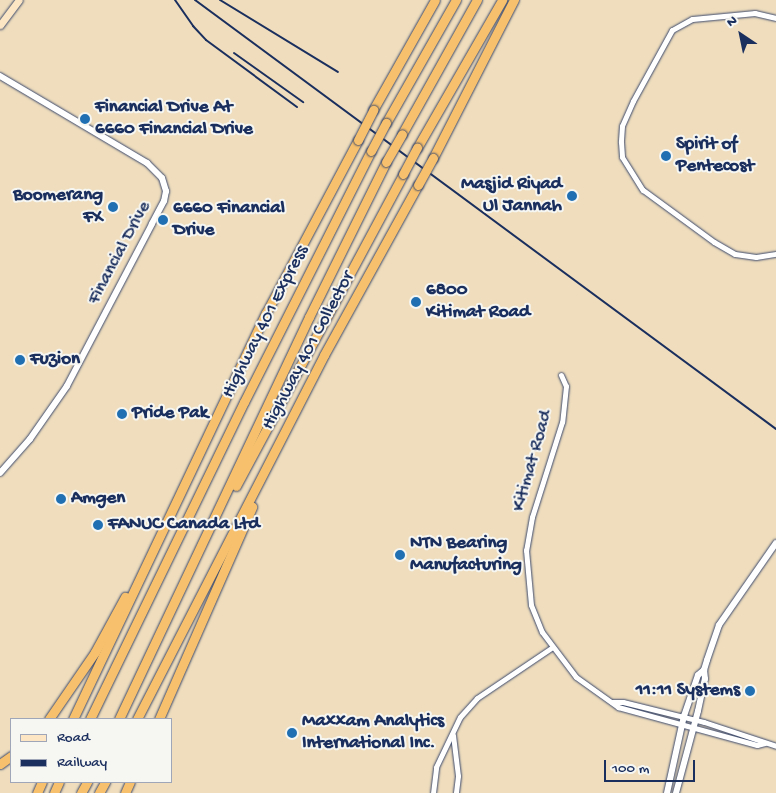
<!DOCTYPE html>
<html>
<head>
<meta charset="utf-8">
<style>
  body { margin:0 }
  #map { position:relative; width:776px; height:793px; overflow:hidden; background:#efddbd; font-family:"Gochi Hand",sans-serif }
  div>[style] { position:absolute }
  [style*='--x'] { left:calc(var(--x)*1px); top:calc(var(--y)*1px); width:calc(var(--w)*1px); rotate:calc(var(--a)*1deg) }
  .roads { filter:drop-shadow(0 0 1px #3b496c) drop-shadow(0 0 1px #3b496c) }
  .minor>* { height:5px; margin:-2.5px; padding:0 2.5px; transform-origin:2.5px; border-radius:2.5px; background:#fff }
  .tertiary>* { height:6px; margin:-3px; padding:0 3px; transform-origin:3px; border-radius:3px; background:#fff }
  .secondary>* { height:7px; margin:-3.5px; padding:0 3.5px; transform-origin:3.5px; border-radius:3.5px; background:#fce6c4 }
  .motorway>* { height:9px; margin:-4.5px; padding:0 4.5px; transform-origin:4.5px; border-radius:4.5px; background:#f7c06c }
  .rail>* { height:2px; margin:-1px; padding:0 1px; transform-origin:1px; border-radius:1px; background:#1b2f5e }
  .bridges { filter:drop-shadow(0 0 1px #3b496c) drop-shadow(0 0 1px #3b496c) }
  .motorway-bridge>* { height:9px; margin:-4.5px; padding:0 4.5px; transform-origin:4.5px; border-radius:4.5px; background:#f7c06c }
  .dots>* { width:14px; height:14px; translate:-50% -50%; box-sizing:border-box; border:2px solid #f6f6f2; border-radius:50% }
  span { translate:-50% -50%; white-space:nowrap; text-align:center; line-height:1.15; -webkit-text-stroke:4px #f6f6f2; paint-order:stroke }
  .poi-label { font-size:19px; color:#1b2f5e; font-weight:700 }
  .left { translate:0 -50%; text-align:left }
  .right { translate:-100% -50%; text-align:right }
  .street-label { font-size:19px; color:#1b2f5e }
  .legend { position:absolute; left:10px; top:718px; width:162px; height:65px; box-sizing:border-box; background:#f6f6f2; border:1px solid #9ea6b7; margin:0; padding:6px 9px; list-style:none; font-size:15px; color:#1b2f5e }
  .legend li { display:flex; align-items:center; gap:10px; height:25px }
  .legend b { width:25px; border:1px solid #9ea6b7 }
  .north { position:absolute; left:716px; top:10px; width:50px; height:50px; -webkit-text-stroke:4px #f6f6f2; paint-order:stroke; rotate:326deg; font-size:14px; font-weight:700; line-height:20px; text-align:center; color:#1b2f5e }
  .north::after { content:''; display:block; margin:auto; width:18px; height:22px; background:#1b2f5e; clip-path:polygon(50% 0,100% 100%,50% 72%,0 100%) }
  .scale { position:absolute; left:604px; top:760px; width:91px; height:22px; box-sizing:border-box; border:2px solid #1b2f5e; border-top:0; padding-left:6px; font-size:15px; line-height:18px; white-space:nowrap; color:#1b2f5e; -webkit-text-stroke:4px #f6f6f2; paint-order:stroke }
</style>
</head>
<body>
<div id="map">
  <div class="roads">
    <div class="minor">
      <div style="--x:776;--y:18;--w:22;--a:-167"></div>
      <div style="--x:755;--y:13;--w:63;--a:174.6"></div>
      <div style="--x:692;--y:19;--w:23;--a:151"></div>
      <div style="--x:672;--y:30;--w:81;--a:118.8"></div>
      <div style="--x:633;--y:101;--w:27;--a:114"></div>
      <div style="--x:622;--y:126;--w:16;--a:94"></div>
      <div style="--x:621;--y:142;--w:15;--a:86"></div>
      <div style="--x:622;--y:157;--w:39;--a:58"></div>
      <div style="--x:643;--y:190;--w:88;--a:36.2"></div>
      <div style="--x:714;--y:242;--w:24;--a:30"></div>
      <div style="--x:735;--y:254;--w:21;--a:8"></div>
      <div style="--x:756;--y:257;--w:20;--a:-9"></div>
      <div style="--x:561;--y:375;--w:12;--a:66"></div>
      <div style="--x:566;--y:386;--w:36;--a:96"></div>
      <div style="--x:562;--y:422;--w:100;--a:107.5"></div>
      <div style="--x:532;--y:517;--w:34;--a:100"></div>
      <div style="--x:526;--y:550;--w:55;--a:84.8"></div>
      <div style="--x:531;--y:605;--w:29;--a:68"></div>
      <div style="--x:542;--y:632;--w:56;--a:52.9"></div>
      <div style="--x:576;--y:677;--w:52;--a:35.5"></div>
      <div style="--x:618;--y:707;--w:144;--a:15.3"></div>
      <div style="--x:757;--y:745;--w:8;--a:-14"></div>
      <div style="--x:612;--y:702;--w:11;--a:0"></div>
      <div style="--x:623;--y:702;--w:83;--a:13.9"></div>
      <div style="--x:704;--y:722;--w:76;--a:18.4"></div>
      <div style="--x:453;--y:735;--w:41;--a:83"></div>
      <div style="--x:458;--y:776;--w:17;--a:97"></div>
      <div style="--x:433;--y:793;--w:26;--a:-83"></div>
      <div style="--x:436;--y:767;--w:55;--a:-64.4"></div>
      <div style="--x:460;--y:717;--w:25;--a:-48"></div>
      <div style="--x:477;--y:698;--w:89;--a:-34"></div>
    </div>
    <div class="tertiary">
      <div style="--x:0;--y:76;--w:171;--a:30.6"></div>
      <div style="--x:147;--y:163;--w:21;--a:45"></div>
      <div style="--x:162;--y:178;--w:14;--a:73"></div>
      <div style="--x:166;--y:191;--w:10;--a:101"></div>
      <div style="--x:164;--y:201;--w:26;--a:118"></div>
      <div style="--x:152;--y:224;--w:183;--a:117.7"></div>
      <div style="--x:67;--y:386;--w:65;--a:124.9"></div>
      <div style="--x:30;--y:439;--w:45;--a:131.4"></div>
      <div style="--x:667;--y:793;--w:79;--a:-77.6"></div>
      <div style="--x:684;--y:716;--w:43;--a:-71.1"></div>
      <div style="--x:698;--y:675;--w:8;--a:-40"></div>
      <div style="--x:676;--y:793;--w:85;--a:-75"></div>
      <div style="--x:698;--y:711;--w:33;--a:-78"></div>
      <div style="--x:705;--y:679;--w:9;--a:-96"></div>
      <div style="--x:704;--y:670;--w:10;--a:-73"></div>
      <div style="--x:707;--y:660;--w:37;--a:-71"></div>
      <div style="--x:719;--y:625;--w:100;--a:-55.2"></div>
    </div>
    <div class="secondary">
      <div style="--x:0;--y:25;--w:31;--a:-53"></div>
    </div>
    <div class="motorway">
      <div style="--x:373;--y:110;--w:126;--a:-60.6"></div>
      <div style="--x:386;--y:123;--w:142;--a:-60.4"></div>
      <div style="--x:402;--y:134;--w:154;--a:-60.8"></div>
      <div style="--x:417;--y:148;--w:171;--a:-60.1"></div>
      <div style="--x:433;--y:158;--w:178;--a:-62.9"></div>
      <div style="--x:236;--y:486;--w:354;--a:-61.8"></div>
      <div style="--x:49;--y:719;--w:81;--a:-55.5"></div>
      <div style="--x:95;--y:652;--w:63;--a:-61.4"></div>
      <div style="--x:73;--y:719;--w:450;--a:-64.6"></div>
      <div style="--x:266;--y:313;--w:196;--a:-62"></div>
      <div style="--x:90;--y:719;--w:352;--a:-64.1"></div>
      <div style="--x:244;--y:402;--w:281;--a:-63.2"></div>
      <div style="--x:119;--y:719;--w:445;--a:-64.7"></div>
      <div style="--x:309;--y:317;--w:173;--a:-63.6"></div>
      <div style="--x:137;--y:719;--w:409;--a:-62.8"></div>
      <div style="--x:324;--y:355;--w:194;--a:-61.1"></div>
      <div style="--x:159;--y:719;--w:232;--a:-66.3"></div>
      <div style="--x:0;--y:764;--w:14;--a:-36"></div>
      <div style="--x:37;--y:793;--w:12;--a:-66"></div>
      <div style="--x:54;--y:793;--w:12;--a:-66"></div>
      <div style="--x:81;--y:793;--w:13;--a:-61"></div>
      <div style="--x:99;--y:793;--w:13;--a:-61"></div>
      <div style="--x:125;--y:793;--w:12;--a:-66"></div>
    </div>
  </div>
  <div class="rail">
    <div style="--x:175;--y:0;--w:32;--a:55"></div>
    <div style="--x:193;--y:26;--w:19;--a:47"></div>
    <div style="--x:206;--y:40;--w:113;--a:36.4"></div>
    <div style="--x:195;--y:0;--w:722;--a:36.44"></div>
    <div style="--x:220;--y:0;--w:138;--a:31.4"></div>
    <div style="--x:234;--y:53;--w:85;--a:35.4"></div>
  </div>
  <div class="bridges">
    <div class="motorway-bridge">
      <div style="--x:358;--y:140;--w:34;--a:-63"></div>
      <div style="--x:371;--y:151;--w:32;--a:-62"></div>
      <div style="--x:386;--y:162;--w:32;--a:-60"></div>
      <div style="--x:403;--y:174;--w:30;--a:-62"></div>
      <div style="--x:418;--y:185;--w:31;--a:-61"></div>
    </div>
  </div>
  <div class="dots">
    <div style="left:85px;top:119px;background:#1f6fb2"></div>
    <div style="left:666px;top:156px;background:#1f6fb2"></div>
    <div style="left:572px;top:196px;background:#1f6fb2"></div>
    <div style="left:113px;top:207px;background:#1f6fb2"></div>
    <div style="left:163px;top:220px;background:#1f6fb2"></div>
    <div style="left:416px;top:302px;background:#1f6fb2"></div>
    <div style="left:20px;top:360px;background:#1f6fb2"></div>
    <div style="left:122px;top:414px;background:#1f6fb2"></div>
    <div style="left:61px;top:499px;background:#1f6fb2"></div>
    <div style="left:98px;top:525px;background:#1f6fb2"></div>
    <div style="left:400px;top:555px;background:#1f6fb2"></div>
    <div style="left:750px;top:691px;background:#1f6fb2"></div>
    <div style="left:292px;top:733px;background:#1f6fb2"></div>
  </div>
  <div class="poi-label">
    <span class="left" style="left:95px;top:119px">Financial Drive At<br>6660 Financial Drive</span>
    <span class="left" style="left:676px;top:156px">Spirit of<br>Pentecost</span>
    <span class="right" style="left:562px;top:196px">Masjid Riyad<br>Ul Jannah</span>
    <span class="right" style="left:103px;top:207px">Boomerang<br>FX</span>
    <span class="left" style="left:173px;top:220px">6660 Financial<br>Drive</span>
    <span class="left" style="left:426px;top:302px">6800<br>Kitimat Road</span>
    <span class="left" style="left:30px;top:360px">Fuzion</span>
    <span class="left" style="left:132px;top:414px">Pride Pak</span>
    <span class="left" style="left:71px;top:499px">Amgen</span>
    <span class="left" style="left:108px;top:525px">FANUC Canada Ltd</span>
    <span class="left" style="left:410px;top:555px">NTN Bearing<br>Manufacturing</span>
    <span class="right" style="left:740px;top:691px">11:11 Systems</span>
    <span class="left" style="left:302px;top:733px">Maxxam Analytics<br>International Inc.</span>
  </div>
  <div class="street-label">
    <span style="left:120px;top:253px;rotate:-62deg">Financial Drive</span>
    <span style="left:266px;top:322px;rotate:-63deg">Highway 401 Express</span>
    <span style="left:309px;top:351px;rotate:-62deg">Highway 401 Collector</span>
    <span style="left:533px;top:461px;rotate:-74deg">Kitimat Road</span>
  </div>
  <ul class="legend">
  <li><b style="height:6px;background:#fce6c4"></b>Road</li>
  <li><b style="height:6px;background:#1b2f5e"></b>Railway</li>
  </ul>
  <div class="north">N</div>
  <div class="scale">100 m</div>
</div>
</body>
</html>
